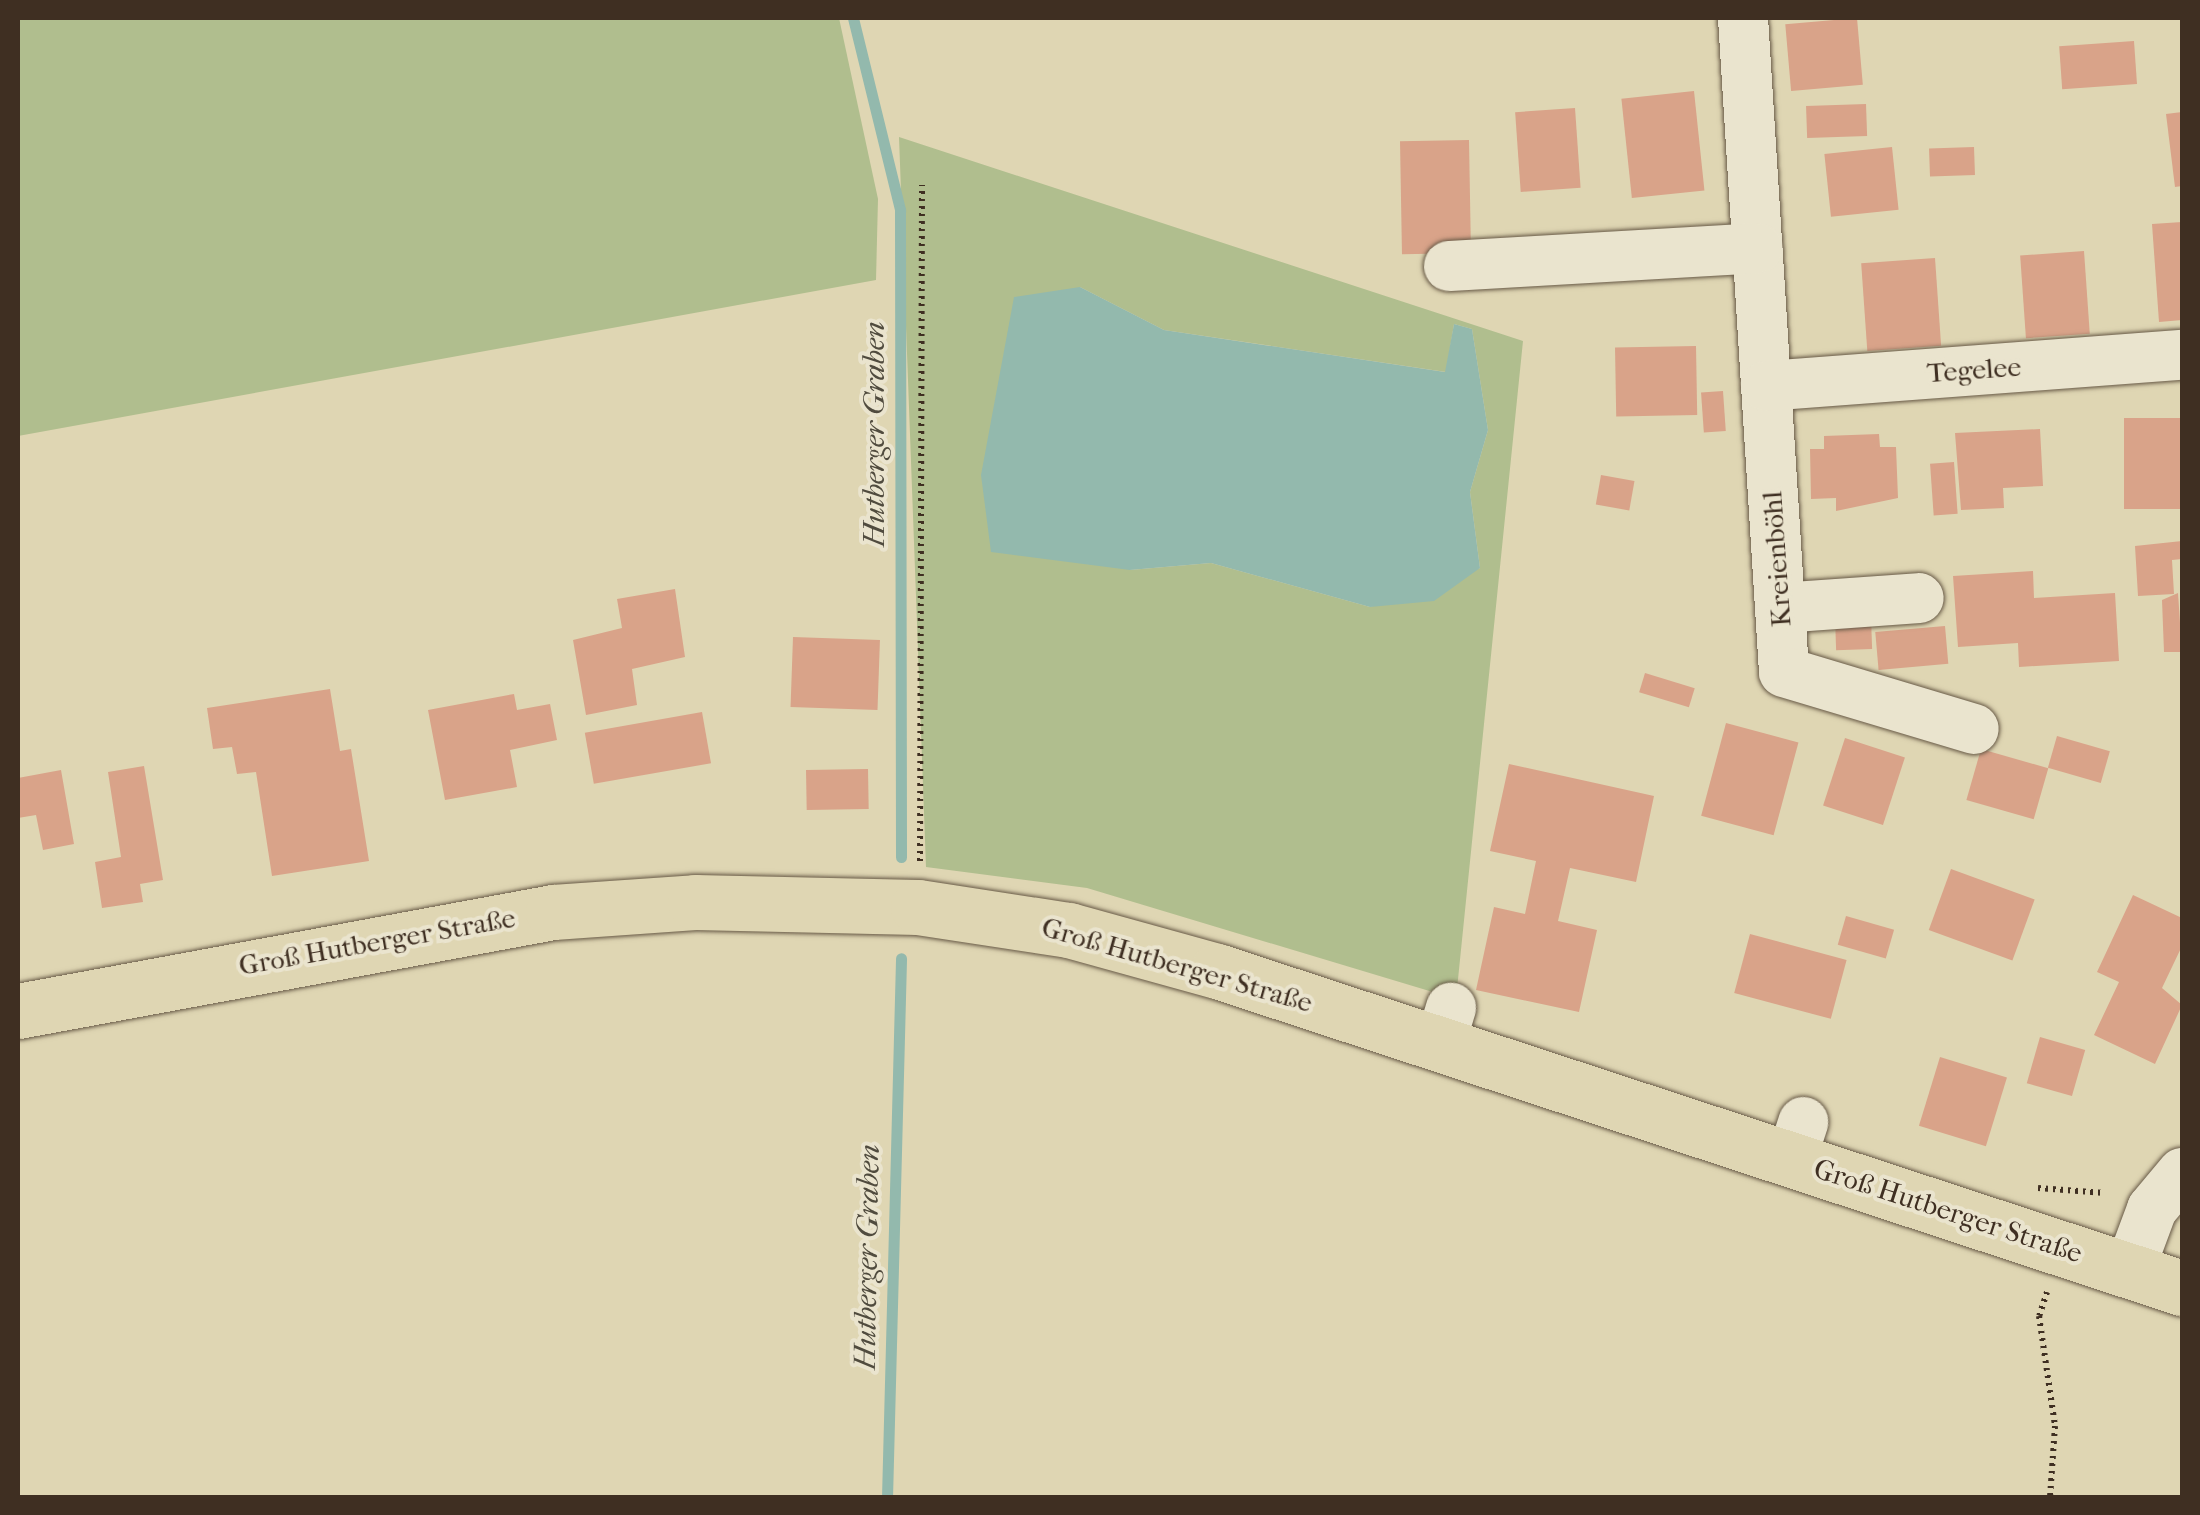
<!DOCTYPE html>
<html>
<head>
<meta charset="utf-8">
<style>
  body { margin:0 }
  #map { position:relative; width:2200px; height:1515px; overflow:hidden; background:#dfd6b3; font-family:"IM FELL French Canon",serif }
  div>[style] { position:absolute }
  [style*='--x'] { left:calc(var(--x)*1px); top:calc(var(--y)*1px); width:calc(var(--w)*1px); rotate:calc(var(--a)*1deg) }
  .green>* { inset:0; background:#b0be8e }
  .water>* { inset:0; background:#93b9ad }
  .stream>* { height:11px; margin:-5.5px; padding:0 5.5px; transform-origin:5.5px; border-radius:5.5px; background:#93b9ad }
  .building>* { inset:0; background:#d9a389; transform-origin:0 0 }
  .path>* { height:6px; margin-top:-3px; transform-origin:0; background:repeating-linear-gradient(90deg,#3f2f22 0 2.5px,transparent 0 7.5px) }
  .roads { filter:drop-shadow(0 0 2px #675946) drop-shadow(0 0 2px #675946) }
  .minor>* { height:50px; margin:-25px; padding:0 25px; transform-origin:25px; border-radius:25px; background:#eae4ce }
  .major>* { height:55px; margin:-27.5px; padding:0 27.5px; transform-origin:27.5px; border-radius:27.5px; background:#dfd6b3 }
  span { translate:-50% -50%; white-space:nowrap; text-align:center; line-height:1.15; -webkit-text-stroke:8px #eae4ce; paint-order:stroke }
  .street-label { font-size:28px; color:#3f2f22 }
  .water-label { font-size:30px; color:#504b3e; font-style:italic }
  .frame { position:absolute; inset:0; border:20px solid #3f2f22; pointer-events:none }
</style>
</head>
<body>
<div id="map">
  <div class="green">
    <div style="clip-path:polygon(18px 18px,839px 18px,878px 199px,876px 280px,18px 436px)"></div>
    <div style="clip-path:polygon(evenodd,899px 137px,1523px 341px,1456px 999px,1087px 888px,926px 867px,899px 137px,1080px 287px,1164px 330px,1446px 372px,1454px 324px,1472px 329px,1488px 430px,1470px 492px,1480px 568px,1370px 607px,1211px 563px,1130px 570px,1080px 287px)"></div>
  </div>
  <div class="water">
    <div style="clip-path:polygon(1080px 287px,1164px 330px,1445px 372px,1454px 324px,1472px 329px,1488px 430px,1470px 492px,1480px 568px,1434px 601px,1370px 607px,1211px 563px,1130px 570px,991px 552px,981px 475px,1014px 297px)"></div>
  </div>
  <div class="stream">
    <div style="--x:853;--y:18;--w:198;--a:76.2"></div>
    <div style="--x:900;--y:210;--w:647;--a:89.91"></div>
    <div style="--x:887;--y:1498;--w:540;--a:-88.51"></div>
  </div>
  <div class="building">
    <div style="left:1857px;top:18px;width:67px;height:72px;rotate:85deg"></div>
    <div style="left:2134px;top:41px;width:43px;height:75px;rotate:86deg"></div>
    <div style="left:1694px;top:91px;width:100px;height:73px;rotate:84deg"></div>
    <div style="left:1866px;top:104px;width:32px;height:60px;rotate:88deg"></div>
    <div style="left:1575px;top:108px;width:80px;height:60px;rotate:86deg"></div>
    <div style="clip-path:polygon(2182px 112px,2182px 186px,2175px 187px,2166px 114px)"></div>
    <div style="left:1469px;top:140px;width:113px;height:69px;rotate:89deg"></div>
    <div style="left:1892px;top:147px;width:63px;height:68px;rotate:84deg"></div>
    <div style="left:1974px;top:147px;width:28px;height:45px;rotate:88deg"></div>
    <div style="clip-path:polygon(2182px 222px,2182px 320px,2159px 322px,2152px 224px)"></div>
    <div style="left:2084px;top:251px;width:83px;height:64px;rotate:86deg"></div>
    <div style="left:1935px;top:258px;width:88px;height:74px;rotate:86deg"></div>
    <div style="left:1696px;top:346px;width:69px;height:81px;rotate:89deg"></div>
    <div style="left:1723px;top:391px;width:40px;height:22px;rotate:86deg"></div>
    <div style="left:2182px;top:418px;width:91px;height:58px;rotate:90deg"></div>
    <div style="clip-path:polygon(2040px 429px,2043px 486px,2003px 488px,2004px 508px,1961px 510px,1955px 433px)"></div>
    <div style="clip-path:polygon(1879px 434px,1880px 447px,1896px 447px,1898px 498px,1836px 511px,1836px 498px,1811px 499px,1810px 449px,1824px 449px,1824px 436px)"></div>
    <div style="left:1954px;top:462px;width:52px;height:24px;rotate:86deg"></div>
    <div style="left:1601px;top:475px;width:34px;height:30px;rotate:10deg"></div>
    <div style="clip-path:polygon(2182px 541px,2182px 559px,2172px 560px,2174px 594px,2138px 596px,2135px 546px)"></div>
    <div style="clip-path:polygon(2033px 571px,2034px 598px,2115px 593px,2119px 661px,2019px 667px,2018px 643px,1958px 647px,1953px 576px)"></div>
    <div style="clip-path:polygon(675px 589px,685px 657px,632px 669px,637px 705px,586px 715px,573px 640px,622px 628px,617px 599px)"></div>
    <div style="clip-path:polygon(2178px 593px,2182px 652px,2164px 652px,2162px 600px)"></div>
    <div style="left:1871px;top:617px;width:32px;height:36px;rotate:88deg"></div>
    <div style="left:1945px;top:626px;width:38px;height:70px;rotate:85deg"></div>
    <div style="left:793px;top:637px;width:87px;height:70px;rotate:2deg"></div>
    <div style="left:1645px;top:673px;width:52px;height:20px;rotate:17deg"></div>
    <div style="clip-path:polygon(330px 689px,340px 751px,351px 749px,369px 861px,272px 876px,256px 772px,237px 774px,232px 747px,213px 749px,207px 708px)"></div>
    <div style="clip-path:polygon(514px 694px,517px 710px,550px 704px,557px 740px,510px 750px,517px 787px,445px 800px,428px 710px)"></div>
    <div style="left:702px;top:712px;width:52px;height:119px;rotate:80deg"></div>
    <div style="left:1726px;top:723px;width:75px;height:96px;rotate:15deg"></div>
    <div style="left:2057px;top:736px;width:55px;height:33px;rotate:16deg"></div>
    <div style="left:1845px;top:738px;width:63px;height:71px;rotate:18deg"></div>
    <div style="left:1981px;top:749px;width:70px;height:53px;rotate:16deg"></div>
    <div style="clip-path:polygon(1509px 764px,1654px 796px,1636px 882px,1570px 868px,1558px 921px,1597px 930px,1579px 1012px,1476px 990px,1494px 907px,1525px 914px,1536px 861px,1490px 851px)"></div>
    <div style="clip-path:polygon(144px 766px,163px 880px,140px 884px,143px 902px,102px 908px,95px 862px,121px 857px,108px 772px)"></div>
    <div style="left:868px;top:769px;width:40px;height:62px;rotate:89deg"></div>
    <div style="clip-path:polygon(61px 770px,74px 844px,43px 850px,36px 815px,18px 818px,18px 778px)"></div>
    <div style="left:1951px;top:869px;width:89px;height:65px;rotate:20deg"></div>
    <div style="clip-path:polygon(2133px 895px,2182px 918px,2182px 946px,2162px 988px,2182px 1005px,2155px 1064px,2094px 1035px,2119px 982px,2097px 972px)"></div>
    <div style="left:1846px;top:916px;width:50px;height:30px;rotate:16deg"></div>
    <div style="left:1750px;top:934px;width:100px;height:61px;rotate:15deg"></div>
    <div style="left:2040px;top:1037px;width:47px;height:48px;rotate:16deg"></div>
    <div style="left:1940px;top:1057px;width:70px;height:72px;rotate:17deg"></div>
  </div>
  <div class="path">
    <div style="--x:920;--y:861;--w:676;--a:-89.83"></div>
    <div style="--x:2038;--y:1188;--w:67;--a:4.3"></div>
    <div style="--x:2047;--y:1292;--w:25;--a:108"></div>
    <div style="--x:2039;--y:1316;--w:111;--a:81.7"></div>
    <div style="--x:2055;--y:1426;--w:72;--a:94"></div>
  </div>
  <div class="roads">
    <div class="minor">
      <div style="--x:1743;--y:18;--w:655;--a:86.41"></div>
      <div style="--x:1784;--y:672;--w:198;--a:16.7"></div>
      <div style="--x:1449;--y:266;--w:309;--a:-3.3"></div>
      <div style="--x:1766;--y:386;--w:417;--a:-4.3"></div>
      <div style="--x:1780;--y:608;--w:139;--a:-4.1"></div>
      <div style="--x:1440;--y:1044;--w:38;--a:-73"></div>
      <div style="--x:1791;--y:1160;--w:40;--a:-72"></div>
      <div style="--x:2129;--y:1271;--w:66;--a:-69.6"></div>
      <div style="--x:2152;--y:1209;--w:47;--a:-50.2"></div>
    </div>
    <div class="major">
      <div style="--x:18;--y:1011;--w:544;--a:-10.48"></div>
      <div style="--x:553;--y:912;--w:142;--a:-4"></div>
      <div style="--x:695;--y:902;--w:223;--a:1.3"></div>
      <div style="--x:918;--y:907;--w:153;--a:8.7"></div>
      <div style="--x:1069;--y:930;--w:154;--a:15.5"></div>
      <div style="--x:1217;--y:971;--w:1016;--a:18.19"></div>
    </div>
  </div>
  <div class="street-label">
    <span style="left:1974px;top:370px;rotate:-4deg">Tegelee</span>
    <span style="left:1777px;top:559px;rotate:-94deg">Kreienböhl</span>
    <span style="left:377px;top:942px;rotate:-10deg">Groß Hutberger Straße</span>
    <span style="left:1177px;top:965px;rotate:16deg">Groß Hutberger Straße</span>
    <span style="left:1948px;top:1211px;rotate:18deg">Groß Hutberger Straße</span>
  </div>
  <div class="water-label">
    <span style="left:875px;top:434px;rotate:-90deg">Hutberger Graben</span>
    <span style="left:868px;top:1257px;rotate:-89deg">Hutberger Graben</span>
  </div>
  <div class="frame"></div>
</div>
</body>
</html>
